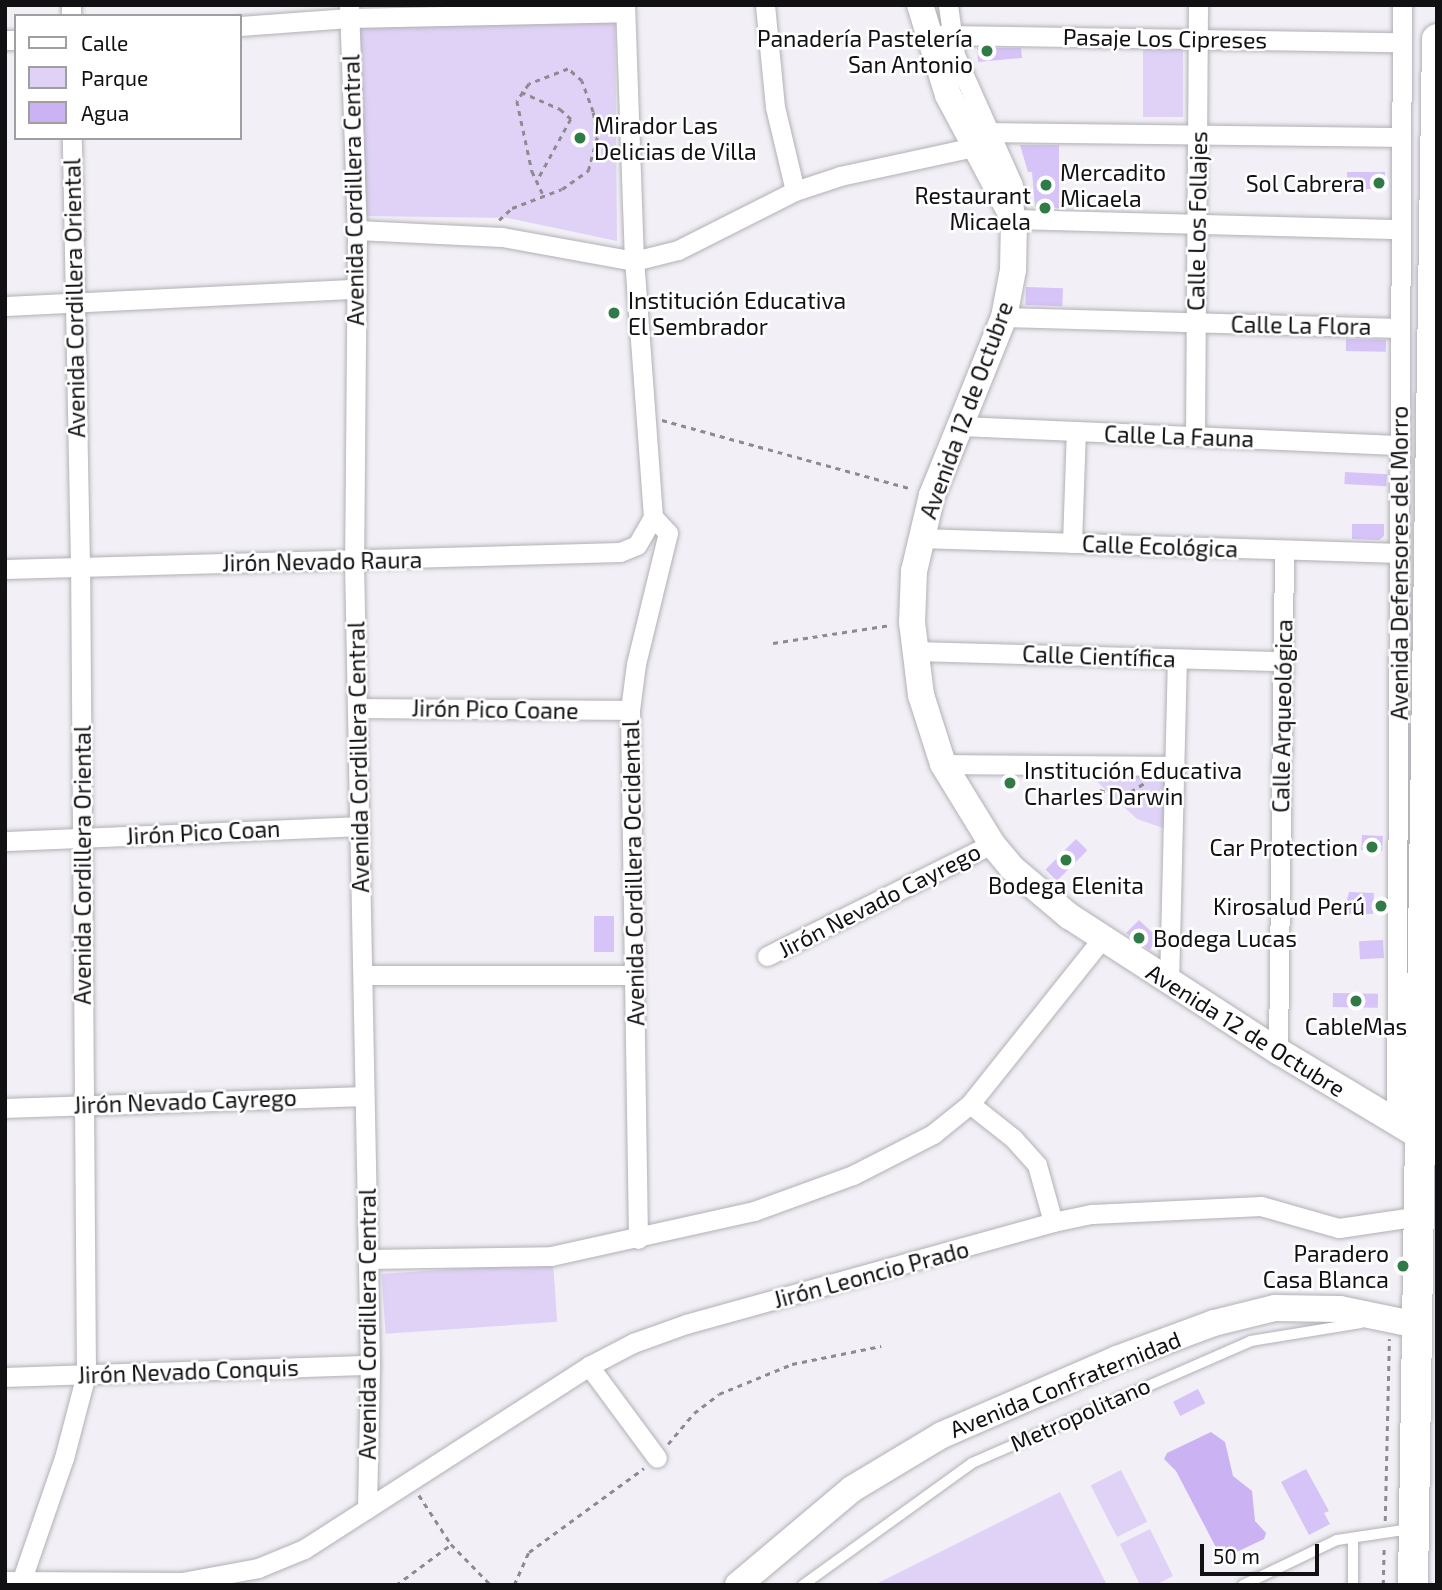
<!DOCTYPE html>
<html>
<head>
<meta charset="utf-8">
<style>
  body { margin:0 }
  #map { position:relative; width:1442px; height:1590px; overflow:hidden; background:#f2f0f6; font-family:"Exo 2",sans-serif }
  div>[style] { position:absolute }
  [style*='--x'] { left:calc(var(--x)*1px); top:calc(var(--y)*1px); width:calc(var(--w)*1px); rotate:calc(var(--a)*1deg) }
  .green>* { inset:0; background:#dfd2f6; transform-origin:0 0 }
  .water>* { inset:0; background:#cab2f3 }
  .building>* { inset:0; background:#d6c3f7; transform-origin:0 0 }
  .path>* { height:2.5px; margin-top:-1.25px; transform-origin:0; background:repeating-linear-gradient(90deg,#8d8b90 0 5px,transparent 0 10px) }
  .roads { filter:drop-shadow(0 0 2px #b2b0b6) drop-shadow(0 0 2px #b2b0b6) }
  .lane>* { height:10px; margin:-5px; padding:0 5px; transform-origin:5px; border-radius:5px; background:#fff }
  .street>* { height:19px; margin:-9.5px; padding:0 9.5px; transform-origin:9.5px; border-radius:9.5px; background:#fff }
  .secondary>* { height:26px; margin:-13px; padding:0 13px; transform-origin:13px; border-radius:13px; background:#fff }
  .primary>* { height:30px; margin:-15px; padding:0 15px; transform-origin:15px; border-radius:15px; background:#fff }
  .dots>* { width:19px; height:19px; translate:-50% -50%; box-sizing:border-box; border:4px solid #fff; border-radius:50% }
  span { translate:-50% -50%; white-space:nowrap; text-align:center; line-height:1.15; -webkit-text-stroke:5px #fff; paint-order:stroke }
  .poi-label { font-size:23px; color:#111012 }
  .right { translate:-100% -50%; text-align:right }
  .left { translate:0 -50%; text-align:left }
  .street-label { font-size:23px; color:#111012 }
  .frame { position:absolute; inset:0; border:7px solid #111012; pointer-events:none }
  .legend { position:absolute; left:14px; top:14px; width:228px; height:126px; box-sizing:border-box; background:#fff; border:2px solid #a09fa0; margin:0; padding:9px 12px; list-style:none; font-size:21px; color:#111012 }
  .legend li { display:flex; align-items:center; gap:14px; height:35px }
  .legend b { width:35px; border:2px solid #a09fa0 }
  .scale { position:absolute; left:1200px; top:1544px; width:119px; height:32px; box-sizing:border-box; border:4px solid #111012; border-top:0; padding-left:9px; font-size:21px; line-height:24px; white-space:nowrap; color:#111012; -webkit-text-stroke:5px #fff; paint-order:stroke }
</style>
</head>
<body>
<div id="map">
  <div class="green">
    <div style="clip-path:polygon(615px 17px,617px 241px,508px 218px,366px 216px,359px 23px)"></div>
    <div style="left:1143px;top:49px;width:40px;height:68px"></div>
    <div style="clip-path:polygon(1166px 771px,1166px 829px,1137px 819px,1089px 774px)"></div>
    <div style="left:553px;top:1262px;width:60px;height:172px;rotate:86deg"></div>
    <div style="left:1121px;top:1470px;width:58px;height:34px;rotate:63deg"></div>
    <div style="clip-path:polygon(1060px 1492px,1107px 1585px,874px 1585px)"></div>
    <div style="clip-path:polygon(1150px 1529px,1173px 1576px,1155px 1585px,1140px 1585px,1120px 1544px)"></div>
  </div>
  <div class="water">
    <div style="clip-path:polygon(1211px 1432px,1225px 1442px,1233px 1476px,1252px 1491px,1255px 1521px,1266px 1533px,1264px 1539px,1222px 1559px,1176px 1471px,1164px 1459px,1167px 1453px)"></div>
  </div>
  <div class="building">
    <div style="clip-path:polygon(977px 48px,1021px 48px,1022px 58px,978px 62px)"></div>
    <div style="clip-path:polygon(1020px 145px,1059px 145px,1059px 208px,1035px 207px,1032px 172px,1028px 172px)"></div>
    <div style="left:1347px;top:172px;width:38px;height:17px"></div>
    <div style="left:1026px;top:287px;width:37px;height:18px;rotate:2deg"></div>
    <div style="left:1346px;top:339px;width:40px;height:12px;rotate:1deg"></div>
    <div style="left:1345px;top:472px;width:42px;height:12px;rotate:3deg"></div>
    <div style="clip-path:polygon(1352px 524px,1384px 524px,1384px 536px,1379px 540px,1352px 539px)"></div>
    <div style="left:1362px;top:835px;width:21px;height:15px;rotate:3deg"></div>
    <div style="left:1076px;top:839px;width:16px;height:43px;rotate:45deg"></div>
    <div style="clip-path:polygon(1349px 892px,1374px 893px,1373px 914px,1343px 914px)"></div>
    <div style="left:594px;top:916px;width:20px;height:36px"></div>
    <div style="clip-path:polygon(1139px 920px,1157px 937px,1150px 950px,1126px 933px)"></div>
    <div style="left:1383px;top:940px;width:18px;height:24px;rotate:87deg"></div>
    <div style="left:1333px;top:993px;width:45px;height:14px;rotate:1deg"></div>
    <div style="left:1198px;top:1389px;width:16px;height:28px;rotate:63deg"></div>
    <div style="clip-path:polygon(1306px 1469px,1329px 1511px,1324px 1513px,1330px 1524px,1309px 1535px,1281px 1482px)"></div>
  </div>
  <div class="path">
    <div style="--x:521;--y:92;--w:43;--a:23.6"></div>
    <div style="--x:560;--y:109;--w:15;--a:42"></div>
    <div style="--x:571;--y:119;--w:71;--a:118.7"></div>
    <div style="--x:499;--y:220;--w:18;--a:-43"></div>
    <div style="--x:512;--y:208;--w:53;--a:-20.8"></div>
    <div style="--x:562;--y:189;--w:32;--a:-35"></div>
    <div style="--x:588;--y:171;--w:35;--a:-75"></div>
    <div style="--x:597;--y:137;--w:25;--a:-99"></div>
    <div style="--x:593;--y:112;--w:33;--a:-110"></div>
    <div style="--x:582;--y:81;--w:18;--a:-139"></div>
    <div style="--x:568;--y:69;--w:42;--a:159"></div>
    <div style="--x:529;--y:84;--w:21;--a:125"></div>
    <div style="--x:517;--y:101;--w:72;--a:77.9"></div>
    <div style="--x:532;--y:171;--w:26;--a:65"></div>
    <div style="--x:662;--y:420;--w:259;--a:15.4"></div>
    <div style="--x:773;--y:643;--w:119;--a:-8.7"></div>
    <div style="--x:1100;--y:790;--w:23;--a:18"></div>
    <div style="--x:1122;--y:797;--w:28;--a:-32"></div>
    <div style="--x:668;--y:1444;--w:40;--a:-50"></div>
    <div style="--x:694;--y:1413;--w:31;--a:-37"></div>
    <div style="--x:719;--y:1394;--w:79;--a:-22.3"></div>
    <div style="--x:792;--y:1364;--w:91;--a:-11.4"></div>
    <div style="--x:419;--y:1495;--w:59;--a:56.9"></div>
    <div style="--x:451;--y:1544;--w:57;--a:45.7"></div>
    <div style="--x:1385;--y:1521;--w:182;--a:-88.7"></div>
    <div style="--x:396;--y:1585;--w:67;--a:-36.5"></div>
    <div style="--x:514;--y:1585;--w:36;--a:-66"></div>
    <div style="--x:529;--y:1552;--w:142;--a:-36.1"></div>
    <div style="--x:1383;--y:1585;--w:40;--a:-88.6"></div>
  </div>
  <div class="roads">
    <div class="lane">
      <div style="--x:1353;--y:1538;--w:47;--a:90"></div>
      <div style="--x:803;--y:1585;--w:208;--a:-35.8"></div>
      <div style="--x:972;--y:1463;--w:305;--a:-23.6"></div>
      <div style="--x:1251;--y:1341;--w:111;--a:-9.3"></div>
      <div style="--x:1243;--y:1585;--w:104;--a:-25.6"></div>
      <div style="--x:1337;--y:1540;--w:74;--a:-8.6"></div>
    </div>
    <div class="street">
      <div style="--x:71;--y:5;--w:11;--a:90"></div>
      <div style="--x:349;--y:5;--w:225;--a:88"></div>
      <div style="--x:357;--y:230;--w:331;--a:90.5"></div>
      <div style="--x:354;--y:561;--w:804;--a:88.86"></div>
      <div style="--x:370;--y:1365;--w:144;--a:91.2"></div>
      <div style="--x:765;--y:5;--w:102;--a:84.4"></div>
      <div style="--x:775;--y:107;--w:86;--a:76.6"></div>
      <div style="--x:948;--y:5;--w:50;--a:82"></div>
      <div style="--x:955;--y:55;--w:142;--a:66"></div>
      <div style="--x:1013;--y:185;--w:34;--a:88"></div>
      <div style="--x:1014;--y:219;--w:387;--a:1.5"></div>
      <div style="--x:240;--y:26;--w:109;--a:-4.2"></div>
      <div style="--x:349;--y:18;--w:276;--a:-1.2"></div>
      <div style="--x:941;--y:35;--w:461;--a:0.9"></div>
      <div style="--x:5;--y:40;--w:11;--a:0"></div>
      <div style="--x:991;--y:132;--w:410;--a:0.7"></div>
      <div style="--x:357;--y:230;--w:145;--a:2.8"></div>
      <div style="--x:502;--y:237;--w:134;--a:10.3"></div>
      <div style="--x:634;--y:261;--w:45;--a:-14"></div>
      <div style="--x:678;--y:250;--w:131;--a:-26.8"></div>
      <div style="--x:795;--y:191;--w:47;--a:-18.4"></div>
      <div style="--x:840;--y:176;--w:137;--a:-12.2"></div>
      <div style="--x:5;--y:306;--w:352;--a:-2.8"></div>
      <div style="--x:1004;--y:317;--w:396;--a:1.6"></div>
      <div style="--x:959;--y:426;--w:440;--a:2.5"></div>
      <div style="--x:1195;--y:436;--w:431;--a:-89.6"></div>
      <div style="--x:920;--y:538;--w:479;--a:1.8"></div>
      <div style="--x:1072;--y:543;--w:112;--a:-88"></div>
      <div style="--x:5;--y:569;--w:615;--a:-1.58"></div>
      <div style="--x:620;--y:552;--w:18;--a:-22"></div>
      <div style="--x:637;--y:545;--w:32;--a:-60"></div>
      <div style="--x:653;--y:517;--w:257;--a:-94.2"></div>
      <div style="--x:634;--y:261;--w:256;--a:-92"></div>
      <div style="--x:915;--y:651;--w:368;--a:1.6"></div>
      <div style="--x:359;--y:708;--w:271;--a:0.4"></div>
      <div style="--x:943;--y:764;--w:232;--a:0.5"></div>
      <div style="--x:5;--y:841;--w:354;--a:-2.4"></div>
      <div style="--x:767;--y:956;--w:251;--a:-26.5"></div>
      <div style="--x:363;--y:975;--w:271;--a:0"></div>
      <div style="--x:1169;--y:983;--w:324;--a:-88.6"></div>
      <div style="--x:1278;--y:1051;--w:501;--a:-89.31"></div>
      <div style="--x:970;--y:1104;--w:55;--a:38.3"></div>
      <div style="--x:1013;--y:1138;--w:36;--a:48"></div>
      <div style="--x:1037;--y:1165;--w:59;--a:74.3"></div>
      <div style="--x:5;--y:1108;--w:359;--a:-1.9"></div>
      <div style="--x:1396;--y:1121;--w:1116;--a:-89.69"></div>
      <div style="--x:638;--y:1239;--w:529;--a:-90.87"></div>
      <div style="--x:630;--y:710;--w:46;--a:-82.6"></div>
      <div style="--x:636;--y:664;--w:135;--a:-76.3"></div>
      <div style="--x:668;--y:533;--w:22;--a:-133"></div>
      <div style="--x:368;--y:1259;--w:183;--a:-0.9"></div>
      <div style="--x:551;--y:1256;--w:208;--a:-12.5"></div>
      <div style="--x:754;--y:1211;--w:105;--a:-20"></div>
      <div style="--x:853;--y:1175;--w:90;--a:-27.1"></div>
      <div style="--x:933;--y:1134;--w:48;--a:-39"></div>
      <div style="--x:970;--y:1104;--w:210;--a:-51.4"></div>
      <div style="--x:589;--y:1366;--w:114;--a:53.5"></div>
      <div style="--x:5;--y:1377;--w:365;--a:-1.9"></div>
      <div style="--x:5;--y:1581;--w:177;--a:0.3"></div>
      <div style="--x:182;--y:1582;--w:77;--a:-10.4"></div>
      <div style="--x:258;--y:1568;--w:50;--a:-22.4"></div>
      <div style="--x:304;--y:1549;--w:339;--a:-32.7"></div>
      <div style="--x:589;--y:1366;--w:50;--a:-27.6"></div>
      <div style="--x:633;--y:1343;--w:56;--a:-19.7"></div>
      <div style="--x:686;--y:1324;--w:381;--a:-15.5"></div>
      <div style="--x:1053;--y:1222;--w:40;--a:-12"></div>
      <div style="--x:1092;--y:1214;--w:169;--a:-2.7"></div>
      <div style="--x:1261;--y:1206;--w:81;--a:15.8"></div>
      <div style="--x:1339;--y:1228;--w:81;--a:-8.5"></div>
      <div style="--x:21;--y:1582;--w:131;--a:-70.9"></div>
      <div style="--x:64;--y:1458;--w:87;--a:-75.3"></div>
      <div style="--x:86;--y:1374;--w:809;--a:-90.42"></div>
      <div style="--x:80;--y:565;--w:427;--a:-91.1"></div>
    </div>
    <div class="secondary">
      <div style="--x:920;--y:5;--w:94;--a:72.7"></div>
      <div style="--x:948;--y:95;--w:140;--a:62"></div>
      <div style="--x:1014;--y:219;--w:51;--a:91.1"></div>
      <div style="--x:1013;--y:270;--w:48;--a:100.8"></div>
      <div style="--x:1004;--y:317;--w:192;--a:112"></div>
      <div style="--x:932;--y:495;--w:78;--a:103.3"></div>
      <div style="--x:914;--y:571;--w:51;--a:92.2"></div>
      <div style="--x:912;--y:622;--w:74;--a:83"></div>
      <div style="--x:921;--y:695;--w:72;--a:72.3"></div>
      <div style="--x:943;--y:764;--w:94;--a:58.5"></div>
      <div style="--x:992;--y:844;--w:31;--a:50"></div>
      <div style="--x:1012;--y:868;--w:75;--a:40.1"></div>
      <div style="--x:1069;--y:916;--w:249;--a:32.9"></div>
      <div style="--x:1278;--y:1051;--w:167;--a:31"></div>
      <div style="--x:1421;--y:1137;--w:16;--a:7"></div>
      <div style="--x:738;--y:1585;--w:149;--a:-40.1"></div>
      <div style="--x:852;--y:1489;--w:105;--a:-31"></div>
      <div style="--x:942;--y:1435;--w:191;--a:-23.5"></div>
      <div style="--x:1117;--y:1359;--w:103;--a:-20.4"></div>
      <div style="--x:1214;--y:1323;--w:63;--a:-13.8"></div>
      <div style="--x:1275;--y:1308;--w:65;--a:0.9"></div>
      <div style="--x:1340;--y:1309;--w:79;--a:11.7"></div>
    </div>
    <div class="primary">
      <div style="--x:1413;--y:1585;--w:1546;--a:-89.11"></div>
    </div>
  </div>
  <div class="dots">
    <div style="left:987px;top:51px;background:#307a48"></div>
    <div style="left:580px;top:138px;background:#307a48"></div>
    <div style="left:1379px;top:183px;background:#307a48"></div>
    <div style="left:1046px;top:185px;background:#307a48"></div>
    <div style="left:1045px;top:208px;background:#307a48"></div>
    <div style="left:614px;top:313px;background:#307a48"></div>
    <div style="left:1010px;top:783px;background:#307a48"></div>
    <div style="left:1372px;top:847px;background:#307a48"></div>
    <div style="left:1066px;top:860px;background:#307a48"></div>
    <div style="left:1381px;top:906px;background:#307a48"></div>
    <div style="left:1139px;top:938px;background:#307a48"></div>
    <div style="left:1356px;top:1001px;background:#307a48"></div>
    <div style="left:1403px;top:1266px;background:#307a48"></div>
  </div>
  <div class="poi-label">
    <span class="right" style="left:973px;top:51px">Panadería Pastelería<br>San Antonio</span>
    <span class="left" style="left:594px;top:138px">Mirador Las<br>Delicias de Villa</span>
    <span class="left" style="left:1060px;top:185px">Mercadito<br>Micaela</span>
    <span class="right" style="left:1365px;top:183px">Sol Cabrera</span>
    <span class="right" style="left:1031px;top:208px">Restaurant<br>Micaela</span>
    <span class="left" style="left:628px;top:313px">Institución Educativa<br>El Sembrador</span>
    <span class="left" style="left:1024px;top:783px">Institución Educativa<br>Charles Darwin</span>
    <span class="right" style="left:1358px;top:847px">Car Protection</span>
    <span style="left:1066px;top:885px">Bodega Elenita</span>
    <span class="right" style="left:1365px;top:906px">Kirosalud Perú</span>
    <span class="left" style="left:1153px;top:938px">Bodega Lucas</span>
    <span style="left:1356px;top:1026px">CableMas</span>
    <span class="right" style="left:1389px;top:1266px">Paradero<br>Casa Blanca</span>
  </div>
  <div class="street-label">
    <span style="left:1165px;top:38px;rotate:1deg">Pasaje Los Cipreses</span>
    <span style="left:353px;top:190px;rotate:-91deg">Avenida Cordillera Central</span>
    <span style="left:1197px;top:221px;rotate:-89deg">Calle Los Follajes</span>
    <span style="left:74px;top:298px;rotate:-91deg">Avenida Cordillera Oriental</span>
    <span style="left:1301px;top:325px;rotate:1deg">Calle La Flora</span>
    <span style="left:966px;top:410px;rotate:-70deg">Avenida 12 de Octubre</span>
    <span style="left:1179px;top:436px;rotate:2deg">Calle La Fauna</span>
    <span style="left:1160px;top:546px;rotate:2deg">Calle Ecológica</span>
    <span style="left:322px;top:561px;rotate:-1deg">Jirón Nevado Raura</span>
    <span style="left:1399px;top:563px;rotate:-90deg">Avenida Defensores del Morro</span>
    <span style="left:1099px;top:656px;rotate:2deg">Calle Científica</span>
    <span style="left:495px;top:709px;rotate:1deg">Jirón Pico Coane</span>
    <span style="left:1282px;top:716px;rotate:-89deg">Calle Arqueológica</span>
    <span style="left:358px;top:757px;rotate:-91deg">Avenida Cordillera Central</span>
    <span style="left:203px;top:832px;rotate:-3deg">Jirón Pico Coan</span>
    <span style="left:82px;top:865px;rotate:-90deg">Avenida Cordillera Oriental</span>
    <span style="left:633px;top:873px;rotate:-91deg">Avenida Cordillera Occidental</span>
    <span style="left:879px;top:900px;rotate:-27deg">Jirón Nevado Cayrego</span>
    <span style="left:1246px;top:1030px;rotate:32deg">Avenida 12 de Octubre</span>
    <span style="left:185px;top:1101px;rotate:-2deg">Jirón Nevado Cayrego</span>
    <span style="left:871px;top:1274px;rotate:-15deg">Jirón Leoncio Prado</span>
    <span style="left:367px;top:1324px;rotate:-90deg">Avenida Cordillera Central</span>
    <span style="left:188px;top:1371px;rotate:-2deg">Jirón Nevado Conquis</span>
    <span style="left:1065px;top:1384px;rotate:-22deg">Avenida Confraternidad</span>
    <span style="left:1080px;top:1414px;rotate:-24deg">Metropolitano</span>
  </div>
  <div class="frame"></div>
  <ul class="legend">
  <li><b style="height:9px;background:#fff"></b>Calle</li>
  <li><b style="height:19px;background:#dfd2f6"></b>Parque</li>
  <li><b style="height:19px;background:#cab2f3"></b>Agua</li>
  </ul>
  <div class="scale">50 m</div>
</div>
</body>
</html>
